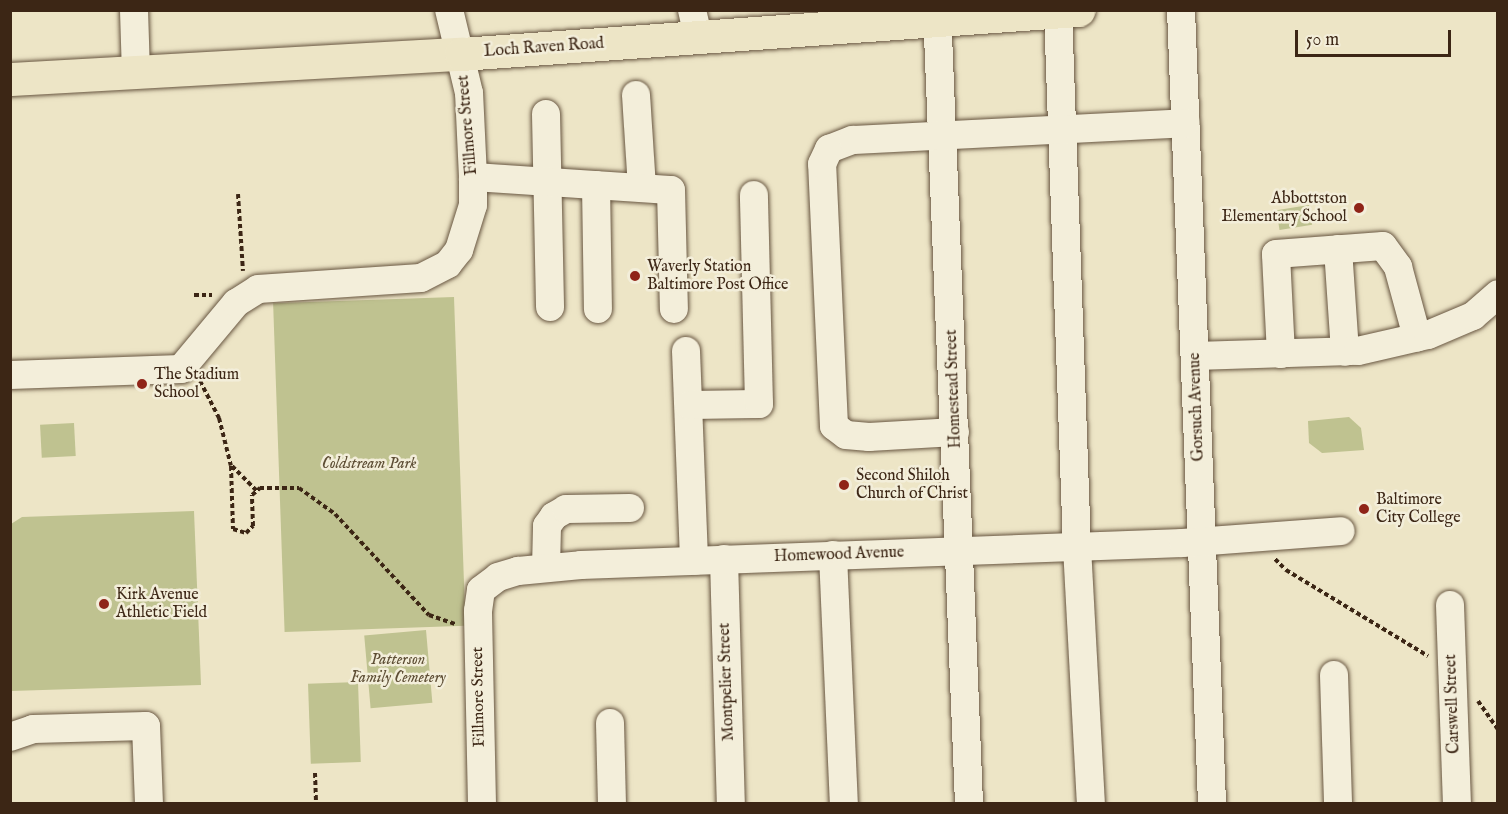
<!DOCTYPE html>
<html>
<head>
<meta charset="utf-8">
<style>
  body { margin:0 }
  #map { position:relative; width:1508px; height:814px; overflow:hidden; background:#ede5c6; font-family:"IM FELL English",serif }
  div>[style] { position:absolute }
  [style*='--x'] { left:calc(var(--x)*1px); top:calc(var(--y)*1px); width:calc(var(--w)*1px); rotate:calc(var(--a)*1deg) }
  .green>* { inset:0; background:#bfc290; transform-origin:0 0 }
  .path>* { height:4px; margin-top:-2px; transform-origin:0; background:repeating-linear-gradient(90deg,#3c2615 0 4.5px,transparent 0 7.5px) }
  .roads { filter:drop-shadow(0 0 2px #685641) drop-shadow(0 0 2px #685641) }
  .minor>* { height:28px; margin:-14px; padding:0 14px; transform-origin:14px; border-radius:14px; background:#f3eeda }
  .major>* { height:33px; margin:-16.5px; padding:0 16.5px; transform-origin:16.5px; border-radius:16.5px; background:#ede5c6 }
  .dots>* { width:16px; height:16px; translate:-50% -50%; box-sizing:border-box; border:3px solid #f3eeda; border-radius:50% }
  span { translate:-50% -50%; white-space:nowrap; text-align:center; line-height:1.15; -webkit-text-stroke:5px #f3eeda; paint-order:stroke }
  .street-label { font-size:16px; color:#3c2615 }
  .poi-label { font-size:16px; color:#3c2615 }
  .right { translate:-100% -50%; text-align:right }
  .left { translate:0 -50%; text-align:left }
  .park-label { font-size:16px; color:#5d4d34; font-style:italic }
  .frame { position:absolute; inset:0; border:12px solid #3c2615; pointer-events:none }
  .scale { position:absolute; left:1295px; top:30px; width:156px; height:27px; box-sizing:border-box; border:3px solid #3c2615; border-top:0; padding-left:8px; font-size:18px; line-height:21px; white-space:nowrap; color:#3c2615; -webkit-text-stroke:4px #f3eeda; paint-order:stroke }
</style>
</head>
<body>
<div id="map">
  <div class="green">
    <div style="left:1309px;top:205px;width:20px;height:33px;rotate:81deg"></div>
    <div style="left:454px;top:297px;width:329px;height:181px;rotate:88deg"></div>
    <div style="clip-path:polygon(1349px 417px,1361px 428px,1364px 450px,1322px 453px,1309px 443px,1308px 421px)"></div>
    <div style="left:74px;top:423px;width:33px;height:34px;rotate:87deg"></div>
    <div style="clip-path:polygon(194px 511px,201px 685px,11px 691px,11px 524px,22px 517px)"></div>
    <div style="left:426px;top:630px;width:73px;height:62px;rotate:85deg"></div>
    <div style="left:358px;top:682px;width:80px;height:50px;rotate:88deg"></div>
  </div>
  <div class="path">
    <div style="--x:238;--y:194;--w:77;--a:86.3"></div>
    <div style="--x:194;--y:295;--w:18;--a:0"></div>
    <div style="--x:200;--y:381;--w:42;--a:62.8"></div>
    <div style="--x:219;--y:418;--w:49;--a:76"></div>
    <div style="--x:231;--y:466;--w:63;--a:88.2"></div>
    <div style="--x:233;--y:529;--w:14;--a:17"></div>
    <div style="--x:246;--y:533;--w:10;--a:-45"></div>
    <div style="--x:253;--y:526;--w:31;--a:-92"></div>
    <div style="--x:252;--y:495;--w:11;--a:-41"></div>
    <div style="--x:260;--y:488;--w:39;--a:0"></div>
    <div style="--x:299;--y:488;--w:44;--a:35.8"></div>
    <div style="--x:335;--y:514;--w:138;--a:47.1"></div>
    <div style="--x:429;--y:615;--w:28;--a:19"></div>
    <div style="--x:232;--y:466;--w:35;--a:45"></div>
    <div style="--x:1275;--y:559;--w:16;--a:45"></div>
    <div style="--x:1286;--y:570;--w:166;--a:31.2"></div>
    <div style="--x:1478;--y:701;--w:35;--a:55"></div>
    <div style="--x:315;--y:773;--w:31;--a:88"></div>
  </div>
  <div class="roads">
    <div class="minor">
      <div style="--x:134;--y:10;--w:63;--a:88.2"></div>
      <div style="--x:692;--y:10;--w:27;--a:77"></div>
      <div style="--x:937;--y:10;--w:795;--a:87.69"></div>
      <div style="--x:1181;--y:10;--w:795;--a:87.76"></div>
      <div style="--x:1058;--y:12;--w:535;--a:87.97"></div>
      <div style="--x:1077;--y:547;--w:257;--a:86.9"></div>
      <div style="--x:636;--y:95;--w:93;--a:86.3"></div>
      <div style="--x:546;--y:114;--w:193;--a:88.8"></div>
      <div style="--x:473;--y:177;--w:198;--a:3.8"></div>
      <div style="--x:671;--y:190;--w:119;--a:88.6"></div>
      <div style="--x:596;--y:185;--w:124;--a:89.1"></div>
      <div style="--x:1338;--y:249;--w:103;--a:86.1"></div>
      <div style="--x:686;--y:351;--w:210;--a:87.8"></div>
      <div style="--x:1281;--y:354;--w:100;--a:-92.9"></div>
      <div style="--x:1276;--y:254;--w:107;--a:-4.3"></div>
      <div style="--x:1383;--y:246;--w:26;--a:54"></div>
      <div style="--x:1398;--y:267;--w:73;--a:74.8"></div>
      <div style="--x:1195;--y:356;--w:163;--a:-1.8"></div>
      <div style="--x:1358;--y:351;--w:72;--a:-12.9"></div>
      <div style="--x:1428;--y:335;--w:49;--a:-22.9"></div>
      <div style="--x:1473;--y:316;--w:33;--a:-41"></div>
      <div style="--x:10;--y:375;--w:171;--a:-2"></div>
      <div style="--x:181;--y:369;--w:86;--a:-50.2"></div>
      <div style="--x:236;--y:303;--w:26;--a:-32"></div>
      <div style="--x:258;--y:289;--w:163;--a:-3.9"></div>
      <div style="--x:421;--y:278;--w:30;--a:-27"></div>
      <div style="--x:448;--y:264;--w:18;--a:-52"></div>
      <div style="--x:459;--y:250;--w:47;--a:-72.7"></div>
      <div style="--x:473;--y:205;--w:28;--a:-90"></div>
      <div style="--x:473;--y:177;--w:84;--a:-92.7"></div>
      <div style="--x:469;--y:93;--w:85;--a:-103.5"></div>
      <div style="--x:689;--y:405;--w:70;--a:-0.8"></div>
      <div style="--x:759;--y:404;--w:209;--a:-91.4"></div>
      <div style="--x:955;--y:432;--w:86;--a:176.7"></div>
      <div style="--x:869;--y:437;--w:23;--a:-175"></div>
      <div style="--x:846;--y:435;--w:15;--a:-143"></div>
      <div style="--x:834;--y:426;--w:262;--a:-92.6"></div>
      <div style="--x:822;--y:164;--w:17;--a:-65"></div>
      <div style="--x:829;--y:149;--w:26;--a:-21"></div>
      <div style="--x:853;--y:140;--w:333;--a:-2.9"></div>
      <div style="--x:833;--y:555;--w:249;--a:87.5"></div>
      <div style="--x:724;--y:559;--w:245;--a:88.4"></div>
      <div style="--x:546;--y:568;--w:42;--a:-88.6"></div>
      <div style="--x:547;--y:526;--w:12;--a:-55"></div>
      <div style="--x:554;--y:516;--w:14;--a:-30"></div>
      <div style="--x:566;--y:509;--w:64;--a:-0.9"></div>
      <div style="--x:1450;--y:605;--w:199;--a:88"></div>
      <div style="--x:1334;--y:675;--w:129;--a:88.2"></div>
      <div style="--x:610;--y:723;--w:81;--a:88.6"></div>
      <div style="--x:10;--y:737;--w:24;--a:-19"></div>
      <div style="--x:33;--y:729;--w:113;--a:-1.5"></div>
      <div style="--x:146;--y:726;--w:78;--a:87.8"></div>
      <div style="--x:482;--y:804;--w:193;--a:-91.2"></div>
      <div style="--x:478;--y:611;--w:21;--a:-82"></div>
      <div style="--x:481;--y:590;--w:21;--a:-37"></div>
      <div style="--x:498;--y:577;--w:21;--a:-17"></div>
      <div style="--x:518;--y:571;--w:63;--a:-5.4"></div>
      <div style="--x:581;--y:565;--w:602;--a:-2.09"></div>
      <div style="--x:1183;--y:543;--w:158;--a:-4.3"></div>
    </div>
    <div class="major">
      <div style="--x:10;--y:79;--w:452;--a:-3.2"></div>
      <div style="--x:461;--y:54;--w:619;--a:-4.08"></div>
    </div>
  </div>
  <div class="dots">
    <div style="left:1359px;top:208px;background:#8f2418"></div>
    <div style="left:635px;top:276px;background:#8f2418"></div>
    <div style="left:142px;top:384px;background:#8f2418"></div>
    <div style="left:844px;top:485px;background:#8f2418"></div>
    <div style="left:1364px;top:509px;background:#8f2418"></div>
    <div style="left:104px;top:604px;background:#8f2418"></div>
  </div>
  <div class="street-label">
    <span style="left:544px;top:48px;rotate:-4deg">Loch Raven Road</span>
    <span style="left:468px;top:125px;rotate:-95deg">Fillmore Street</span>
    <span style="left:954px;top:389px;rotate:-92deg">Homestead Street</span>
    <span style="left:1197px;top:407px;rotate:-92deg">Gorsuch Avenue</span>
    <span style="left:839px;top:555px;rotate:-2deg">Homewood Avenue</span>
    <span style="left:727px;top:682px;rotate:-92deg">Montpelier Street</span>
    <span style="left:479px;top:697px;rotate:-91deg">Fillmore Street</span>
    <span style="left:1453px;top:704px;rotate:-92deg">Carswell Street</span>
  </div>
  <div class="poi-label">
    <span class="right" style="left:1347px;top:208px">Abbottston<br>Elementary School</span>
    <span class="left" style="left:647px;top:276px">Waverly Station<br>Baltimore Post Office</span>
    <span class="left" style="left:154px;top:384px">The Stadium<br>School</span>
    <span class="left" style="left:856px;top:485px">Second Shiloh<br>Church of Christ</span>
    <span class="left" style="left:1376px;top:509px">Baltimore<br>City College</span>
    <span class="left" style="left:116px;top:604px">Kirk Avenue<br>Athletic Field</span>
  </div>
  <div class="park-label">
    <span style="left:369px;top:464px">Coldstream Park</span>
    <span style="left:398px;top:669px">Patterson<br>Family Cemetery</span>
  </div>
  <div class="frame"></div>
  <div class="scale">50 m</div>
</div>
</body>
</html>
